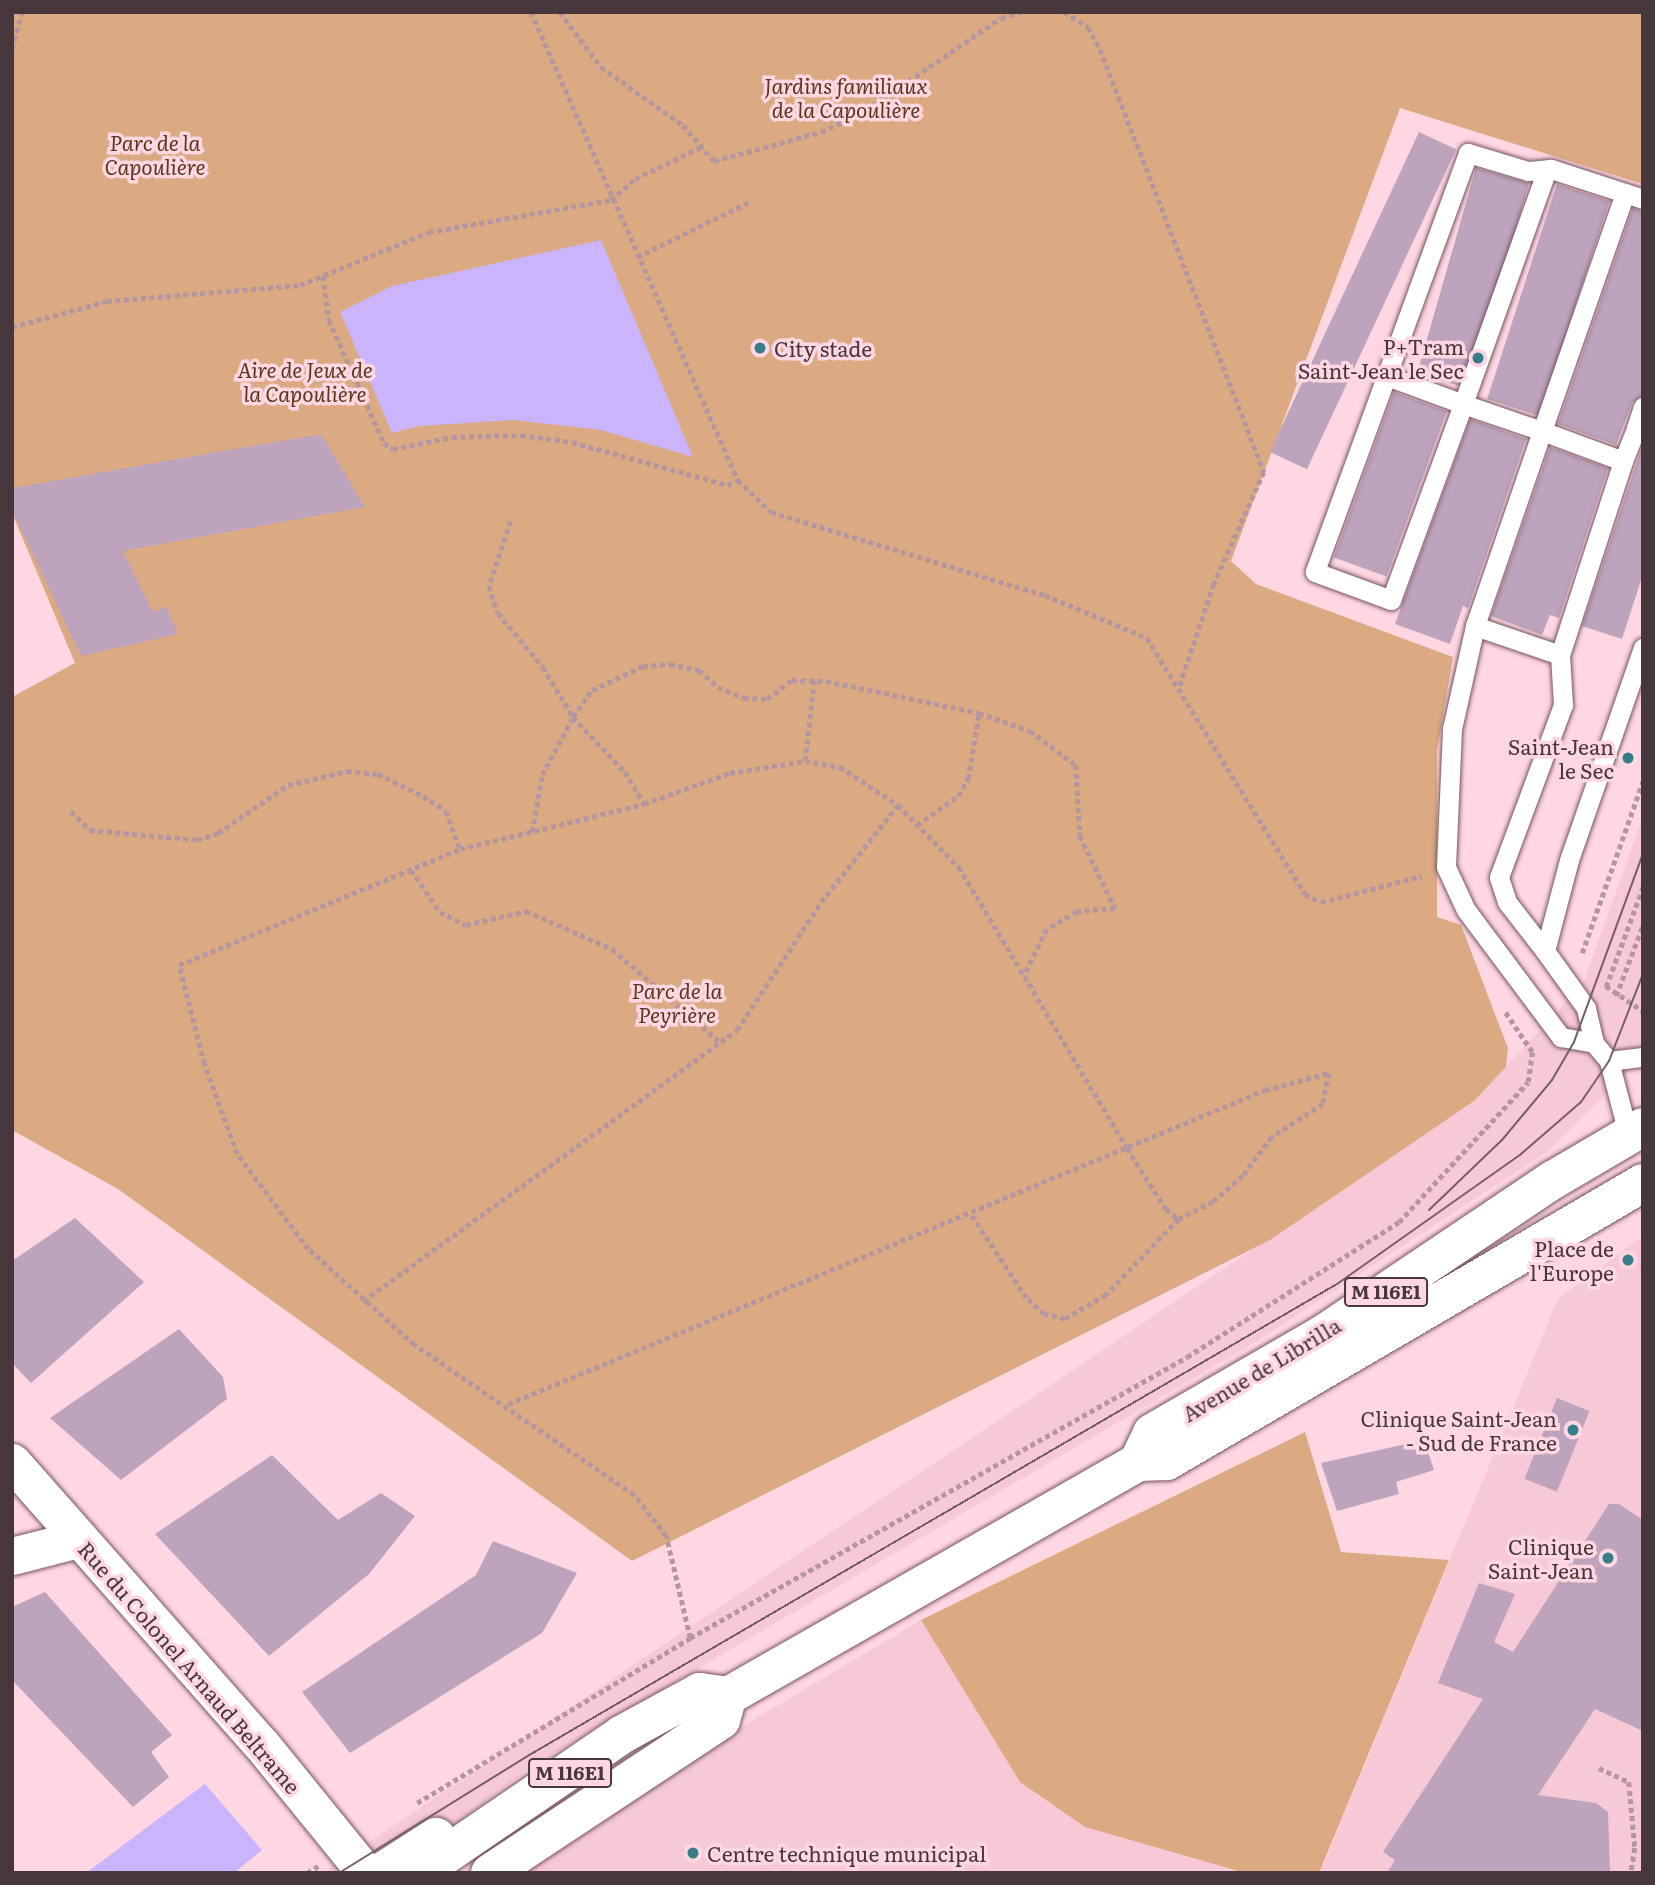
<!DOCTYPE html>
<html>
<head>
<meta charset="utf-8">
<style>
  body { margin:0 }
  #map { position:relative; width:1655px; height:1885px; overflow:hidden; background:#ffd7e3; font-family:Literata,serif }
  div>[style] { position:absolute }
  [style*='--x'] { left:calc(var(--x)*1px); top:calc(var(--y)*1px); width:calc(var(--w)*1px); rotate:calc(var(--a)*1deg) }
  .built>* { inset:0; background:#f7c9d7 }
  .green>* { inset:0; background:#dcaa82 }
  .water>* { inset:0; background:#c9b4fd }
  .building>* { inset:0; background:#bda3bc; transform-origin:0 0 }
  .path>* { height:4.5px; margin-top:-2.25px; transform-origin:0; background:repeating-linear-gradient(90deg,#b4969f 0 5px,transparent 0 8.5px) }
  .roads { filter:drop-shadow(0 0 2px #76545f) drop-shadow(0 0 2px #76545f) }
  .service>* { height:19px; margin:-9.5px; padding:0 9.5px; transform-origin:9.5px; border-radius:9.5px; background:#fff }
  .minor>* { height:37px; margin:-18.5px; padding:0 18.5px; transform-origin:18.5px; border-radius:18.5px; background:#fff }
  .primary>* { height:38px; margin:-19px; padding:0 19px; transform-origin:19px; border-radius:19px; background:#fff }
  .tram>* { height:2px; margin:-1px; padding:0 1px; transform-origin:1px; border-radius:1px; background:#755f66 }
  .dots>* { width:19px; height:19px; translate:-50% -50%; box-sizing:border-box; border:4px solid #ffd7e3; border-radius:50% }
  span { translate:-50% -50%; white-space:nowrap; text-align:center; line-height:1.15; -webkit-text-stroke:7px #ffd7e3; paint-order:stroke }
  .shield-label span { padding:2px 5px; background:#ffd7e3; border:2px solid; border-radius:5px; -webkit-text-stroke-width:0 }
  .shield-label { font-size:19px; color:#47373c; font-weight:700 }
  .park-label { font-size:21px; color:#5a381c; font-style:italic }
  .poi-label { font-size:21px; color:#47373c }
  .right { translate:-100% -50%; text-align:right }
  .left { translate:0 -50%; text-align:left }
  .street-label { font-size:21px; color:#47373c }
  .frame { position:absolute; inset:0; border:14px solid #47373c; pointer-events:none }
</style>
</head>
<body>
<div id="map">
  <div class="built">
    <div style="clip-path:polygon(1643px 817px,1643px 1057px,1548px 1151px,1262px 1338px,535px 1764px,389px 1873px,323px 1873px,1474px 1101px,1583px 984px)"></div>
    <div style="clip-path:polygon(1643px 1236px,1643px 1873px,1320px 1873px,1558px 1299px)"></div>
    <div style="clip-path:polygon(921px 1620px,1020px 1782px,1085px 1827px,1245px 1873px,518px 1873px,703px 1750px)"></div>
  </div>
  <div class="green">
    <div style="clip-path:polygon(12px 12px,1643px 12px,1643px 184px,1400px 108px,1231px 561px,1256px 584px,1453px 657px,1437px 751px,1437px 917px,1461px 925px,1508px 1048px,1506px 1067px,1474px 1101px,1270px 1240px,632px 1561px,118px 1189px,12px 1130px,12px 697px,75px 663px,12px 513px)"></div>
    <div style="clip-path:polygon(1305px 1432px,1341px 1552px,1449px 1560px,1319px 1873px,1245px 1873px,1085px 1827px,1020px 1782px,921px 1620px)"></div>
  </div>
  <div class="water">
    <div style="clip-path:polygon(601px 240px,693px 457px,601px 430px,513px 420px,419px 426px,392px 433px,340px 312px,392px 286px)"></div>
    <div style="clip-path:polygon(205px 1784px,262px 1850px,234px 1873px,86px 1873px)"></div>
  </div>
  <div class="building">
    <div style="left:1419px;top:132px;width:41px;height:353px;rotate:25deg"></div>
    <div style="left:1476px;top:168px;width:55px;height:214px;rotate:16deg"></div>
    <div style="left:1557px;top:184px;width:55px;height:226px;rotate:18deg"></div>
    <div style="clip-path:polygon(1633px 208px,1643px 211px,1643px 395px,1632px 403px,1616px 445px,1558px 424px)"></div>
    <div style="left:1394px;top:392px;width:56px;height:176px;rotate:20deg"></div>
    <div style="clip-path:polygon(1470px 419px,1526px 439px,1468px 608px,1463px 606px,1450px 644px,1395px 624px)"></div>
    <div style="clip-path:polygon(321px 434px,365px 507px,123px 551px,153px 612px,166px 606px,178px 634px,81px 656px,12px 510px,12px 488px)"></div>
    <div style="clip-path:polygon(1643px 444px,1643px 574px,1622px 639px,1582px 626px)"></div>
    <div style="clip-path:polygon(1550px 447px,1608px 468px,1559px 618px,1550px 615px,1542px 635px,1491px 616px)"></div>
    <div style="clip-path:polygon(75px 1218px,144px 1282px,31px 1383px,12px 1363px,12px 1261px)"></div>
    <div style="clip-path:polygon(179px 1329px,223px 1377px,227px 1399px,121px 1480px,50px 1418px)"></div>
    <div style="left:1557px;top:1398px;width:35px;height:87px;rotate:22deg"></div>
    <div style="clip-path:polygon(1424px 1440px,1434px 1470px,1396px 1482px,1399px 1494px,1337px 1511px,1321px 1463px)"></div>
    <div style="clip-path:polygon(272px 1455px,338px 1520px,381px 1493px,415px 1516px,369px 1574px,269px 1656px,155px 1534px)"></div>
    <div style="clip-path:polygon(1609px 1504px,1619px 1504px,1643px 1520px,1643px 1731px,1595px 1709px,1538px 1795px,1596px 1803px,1608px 1812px,1610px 1873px,1387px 1873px,1395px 1860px,1383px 1852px,1483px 1699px,1438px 1683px,1479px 1583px,1515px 1594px,1494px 1642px,1513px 1652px)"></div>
    <div style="clip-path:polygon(493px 1541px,577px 1573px,542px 1633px,350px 1753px,302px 1692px,476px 1575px)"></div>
    <div style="clip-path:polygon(45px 1592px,172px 1735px,151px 1752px,169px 1777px,133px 1807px,12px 1680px,12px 1607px)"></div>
  </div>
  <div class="path">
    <div style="--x:531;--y:12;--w:512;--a:66.14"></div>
    <div style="--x:738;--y:480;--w:46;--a:44.1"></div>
    <div style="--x:771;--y:512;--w:286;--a:16.9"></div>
    <div style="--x:1045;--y:595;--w:111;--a:22.9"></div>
    <div style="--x:1147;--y:638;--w:301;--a:58.3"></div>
    <div style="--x:1305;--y:894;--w:18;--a:27"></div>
    <div style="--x:1321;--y:902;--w:104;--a:-14.4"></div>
    <div style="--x:560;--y:12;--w:69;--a:53.3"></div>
    <div style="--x:601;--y:67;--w:100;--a:35.3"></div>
    <div style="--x:683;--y:125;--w:48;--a:49.3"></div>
    <div style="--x:714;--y:161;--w:111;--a:-15.2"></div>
    <div style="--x:821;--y:132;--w:50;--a:-26.1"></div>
    <div style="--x:866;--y:110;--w:163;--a:-34.3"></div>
    <div style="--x:1001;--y:18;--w:21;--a:-17"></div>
    <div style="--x:1064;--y:12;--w:28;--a:32"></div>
    <div style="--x:1088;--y:27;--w:25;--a:61"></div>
    <div style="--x:1100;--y:49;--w:454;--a:68.8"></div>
    <div style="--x:1264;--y:472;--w:123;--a:114.1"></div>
    <div style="--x:1214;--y:584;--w:110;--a:108.6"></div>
    <div style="--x:12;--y:49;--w:38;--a:-75"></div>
    <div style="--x:637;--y:257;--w:127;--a:-26.2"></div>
    <div style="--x:323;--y:276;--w:44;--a:82.2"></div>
    <div style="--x:329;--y:320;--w:135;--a:65.9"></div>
    <div style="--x:384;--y:443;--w:11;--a:34"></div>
    <div style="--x:393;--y:449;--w:60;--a:-11.5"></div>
    <div style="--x:452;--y:437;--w:69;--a:-1.7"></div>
    <div style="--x:521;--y:435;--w:51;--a:7.8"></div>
    <div style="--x:572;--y:442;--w:161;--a:15.5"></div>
    <div style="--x:727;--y:485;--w:12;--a:-24"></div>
    <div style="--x:12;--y:327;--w:98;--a:-15.3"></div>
    <div style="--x:107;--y:301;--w:194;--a:-4.7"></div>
    <div style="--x:300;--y:285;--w:139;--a:-22.3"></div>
    <div style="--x:429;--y:232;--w:185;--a:-10"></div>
    <div style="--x:611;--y:200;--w:32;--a:-41"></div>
    <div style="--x:635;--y:179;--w:76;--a:-25.9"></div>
    <div style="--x:511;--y:521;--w:69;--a:108.7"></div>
    <div style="--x:489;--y:586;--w:28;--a:72"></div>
    <div style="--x:498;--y:613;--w:70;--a:50.2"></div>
    <div style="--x:543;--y:667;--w:58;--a:59"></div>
    <div style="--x:573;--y:717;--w:76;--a:46.6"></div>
    <div style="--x:625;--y:772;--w:37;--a:59"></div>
    <div style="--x:805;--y:761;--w:81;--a:-83.6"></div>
    <div style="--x:71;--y:811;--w:27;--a:45"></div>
    <div style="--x:90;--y:830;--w:107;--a:5.3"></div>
    <div style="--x:197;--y:840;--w:22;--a:-18"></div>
    <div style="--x:218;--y:833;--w:85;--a:-34.4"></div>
    <div style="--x:288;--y:785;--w:61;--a:-13.3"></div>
    <div style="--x:347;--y:771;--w:31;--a:6"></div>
    <div style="--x:378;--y:774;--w:50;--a:26.1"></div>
    <div style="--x:423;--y:796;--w:27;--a:33"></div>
    <div style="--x:446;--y:811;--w:40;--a:69.8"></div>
    <div style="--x:917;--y:825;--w:50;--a:-35.3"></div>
    <div style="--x:958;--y:796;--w:20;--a:-60"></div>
    <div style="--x:968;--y:779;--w:67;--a:-80.5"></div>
    <div style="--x:532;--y:832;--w:58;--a:-80"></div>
    <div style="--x:542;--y:775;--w:66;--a:-61.9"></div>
    <div style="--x:573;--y:717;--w:33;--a:-55"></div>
    <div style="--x:592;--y:690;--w:56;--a:-25.2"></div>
    <div style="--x:643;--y:666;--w:27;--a:-4"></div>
    <div style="--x:670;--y:664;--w:30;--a:12"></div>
    <div style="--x:699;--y:670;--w:25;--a:42"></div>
    <div style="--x:718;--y:687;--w:28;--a:23"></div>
    <div style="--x:744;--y:698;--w:23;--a:2"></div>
    <div style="--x:767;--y:699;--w:31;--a:-37"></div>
    <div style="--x:792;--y:680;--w:34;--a:2"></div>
    <div style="--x:826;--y:681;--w:156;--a:11.8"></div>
    <div style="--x:979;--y:713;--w:54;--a:19.4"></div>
    <div style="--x:1030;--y:731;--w:57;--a:36.5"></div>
    <div style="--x:1076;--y:765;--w:71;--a:86.8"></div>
    <div style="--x:1080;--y:836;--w:80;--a:64.1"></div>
    <div style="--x:1115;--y:908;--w:38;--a:174"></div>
    <div style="--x:1077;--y:912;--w:34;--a:150"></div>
    <div style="--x:1047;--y:929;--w:52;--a:116.1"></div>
    <div style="--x:411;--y:870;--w:51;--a:55.4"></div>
    <div style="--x:440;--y:912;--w:29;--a:27"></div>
    <div style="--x:466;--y:925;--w:62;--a:-13.1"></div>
    <div style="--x:526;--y:911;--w:94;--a:23.8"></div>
    <div style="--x:612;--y:949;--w:144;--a:40.8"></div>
    <div style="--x:1582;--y:953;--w:182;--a:-70.5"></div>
    <div style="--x:1606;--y:986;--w:45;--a:34"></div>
    <div style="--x:1606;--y:987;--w:107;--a:-69.7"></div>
    <div style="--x:1616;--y:996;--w:76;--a:-69.2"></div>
    <div style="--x:1642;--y:1271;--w:2;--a:-63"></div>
    <div style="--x:363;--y:1301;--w:462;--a:-35.9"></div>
    <div style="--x:737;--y:1030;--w:153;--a:-56.7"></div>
    <div style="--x:821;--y:902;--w:124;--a:-51.6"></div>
    <div style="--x:508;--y:1404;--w:820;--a:-22.53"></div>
    <div style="--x:1265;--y:1090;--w:66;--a:-14.9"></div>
    <div style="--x:1329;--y:1073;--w:32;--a:101"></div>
    <div style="--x:1323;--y:1104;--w:61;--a:147.1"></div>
    <div style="--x:1272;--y:1137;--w:49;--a:126.6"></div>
    <div style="--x:1243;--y:1176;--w:40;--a:139"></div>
    <div style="--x:1213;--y:1202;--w:38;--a:153"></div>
    <div style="--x:1179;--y:1219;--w:105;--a:133.8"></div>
    <div style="--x:1106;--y:1295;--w:48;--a:149.7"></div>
    <div style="--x:1065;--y:1319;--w:22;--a:-167"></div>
    <div style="--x:1044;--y:1314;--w:24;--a:-138"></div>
    <div style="--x:1026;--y:1298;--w:102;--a:-123.4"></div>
    <div style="--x:690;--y:1638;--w:105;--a:-103.2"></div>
    <div style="--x:666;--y:1536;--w:52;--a:-128"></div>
    <div style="--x:634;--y:1495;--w:266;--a:-145.7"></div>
    <div style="--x:414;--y:1345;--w:143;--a:-137.8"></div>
    <div style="--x:308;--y:1249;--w:119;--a:-126.8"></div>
    <div style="--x:237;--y:1154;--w:96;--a:-110.1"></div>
    <div style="--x:204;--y:1064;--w:102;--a:-104.2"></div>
    <div style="--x:179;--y:965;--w:304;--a:-22.4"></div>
    <div style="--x:460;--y:849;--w:189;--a:-13.7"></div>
    <div style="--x:644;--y:804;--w:91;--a:-19.8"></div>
    <div style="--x:730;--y:773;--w:76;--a:-9.1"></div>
    <div style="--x:805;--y:761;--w:36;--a:10"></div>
    <div style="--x:840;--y:767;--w:69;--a:33.2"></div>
    <div style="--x:898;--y:805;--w:87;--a:45.5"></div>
    <div style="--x:959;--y:867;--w:327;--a:59.1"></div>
    <div style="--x:1127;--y:1148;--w:72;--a:57.4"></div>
    <div style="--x:1166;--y:1209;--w:16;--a:38"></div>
    <div style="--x:1599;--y:1768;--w:33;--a:25"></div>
    <div style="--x:1629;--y:1782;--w:66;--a:84.8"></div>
    <div style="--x:1635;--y:1848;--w:25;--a:99"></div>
    <div style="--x:417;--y:1803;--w:319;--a:-31.1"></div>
    <div style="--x:690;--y:1638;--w:571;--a:-29.48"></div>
    <div style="--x:1187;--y:1357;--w:251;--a:-32.5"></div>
    <div style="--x:1399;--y:1222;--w:190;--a:-47.3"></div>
    <div style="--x:1528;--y:1082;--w:30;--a:-82"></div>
    <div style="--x:1532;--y:1052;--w:48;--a:-124"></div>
    <div style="--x:307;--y:1873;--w:13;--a:-32"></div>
  </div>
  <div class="roads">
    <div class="service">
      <div style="--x:1625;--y:193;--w:78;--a:-162"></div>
      <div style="--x:1551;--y:169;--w:23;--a:175"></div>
      <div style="--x:1528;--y:171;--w:63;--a:-163.3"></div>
      <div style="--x:1468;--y:153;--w:446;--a:110.1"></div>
      <div style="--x:1315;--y:572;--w:81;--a:20.2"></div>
      <div style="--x:1391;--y:600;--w:209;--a:-69.8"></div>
      <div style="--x:1463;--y:404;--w:83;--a:18.9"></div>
      <div style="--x:1542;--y:431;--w:252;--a:-70.8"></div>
      <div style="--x:1625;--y:193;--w:19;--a:18"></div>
      <div style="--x:1387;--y:376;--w:81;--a:20.2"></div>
      <div style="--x:1463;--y:404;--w:249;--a:-70.3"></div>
      <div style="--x:1636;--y:428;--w:22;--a:-72"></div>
      <div style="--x:1623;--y:461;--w:35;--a:-68"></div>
      <div style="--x:1636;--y:428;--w:8;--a:23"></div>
      <div style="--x:1475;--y:626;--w:106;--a:102.6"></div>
      <div style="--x:1452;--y:729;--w:138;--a:92.5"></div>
      <div style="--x:1446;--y:867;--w:47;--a:65.1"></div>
      <div style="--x:1466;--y:910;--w:159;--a:53.2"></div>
      <div style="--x:1561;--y:1037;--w:34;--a:10"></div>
      <div style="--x:1545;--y:951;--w:62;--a:-127.8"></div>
      <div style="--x:1507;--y:902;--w:26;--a:-108"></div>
      <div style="--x:1499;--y:877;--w:184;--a:-69.6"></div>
      <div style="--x:1563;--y:705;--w:50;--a:-93.4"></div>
      <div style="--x:1560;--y:655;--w:204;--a:-72"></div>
      <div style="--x:1623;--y:461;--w:86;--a:-159.7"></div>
      <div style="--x:1542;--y:431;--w:206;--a:109"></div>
      <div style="--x:1475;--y:626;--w:90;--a:18.8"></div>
      <div style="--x:1609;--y:1061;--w:34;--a:-7"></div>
      <div style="--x:1628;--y:1134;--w:75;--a:-104.6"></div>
      <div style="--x:1609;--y:1061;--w:23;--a:-130"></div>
      <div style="--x:1594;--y:1043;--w:36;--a:-103"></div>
      <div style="--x:1586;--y:1008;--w:70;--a:-125.7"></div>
      <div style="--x:1545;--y:951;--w:94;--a:-75.2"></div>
      <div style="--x:1569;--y:860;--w:225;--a:-70.8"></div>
    </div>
    <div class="minor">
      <div style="--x:12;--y:1462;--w:376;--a:48.6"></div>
      <div style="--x:261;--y:1744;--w:166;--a:50.9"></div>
      <div style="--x:12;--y:1556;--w:68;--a:-14.4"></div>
    </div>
    <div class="primary">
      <div style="--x:1138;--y:1462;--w:32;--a:-64"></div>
      <div style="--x:1152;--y:1433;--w:196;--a:-30"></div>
      <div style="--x:1322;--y:1335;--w:278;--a:-33.9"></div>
      <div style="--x:1553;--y:1180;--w:104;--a:-30.5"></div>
      <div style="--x:380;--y:1873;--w:67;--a:-32.7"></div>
      <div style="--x:419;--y:1873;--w:245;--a:-34.3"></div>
      <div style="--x:621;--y:1735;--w:90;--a:-28.6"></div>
      <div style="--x:700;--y:1692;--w:28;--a:8"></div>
      <div style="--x:728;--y:1696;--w:472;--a:-29.7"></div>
      <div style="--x:1138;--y:1462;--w:29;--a:-2"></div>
      <div style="--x:1167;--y:1461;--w:551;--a:-30.29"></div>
      <div style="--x:490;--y:1873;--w:277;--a:-33.5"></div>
      <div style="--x:721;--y:1720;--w:25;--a:-74"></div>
    </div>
  </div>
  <div class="tram">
    <div style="--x:1429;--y:1210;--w:101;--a:-43.8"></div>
    <div style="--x:1502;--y:1140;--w:78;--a:-50.2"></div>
    <div style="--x:1552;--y:1080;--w:44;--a:-59.9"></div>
    <div style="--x:1574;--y:1042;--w:201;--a:-69.9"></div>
    <div style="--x:339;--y:1873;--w:226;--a:-31.8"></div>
    <div style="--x:531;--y:1754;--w:933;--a:-30.25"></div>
    <div style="--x:1337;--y:1284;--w:225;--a:-35.2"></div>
    <div style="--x:1521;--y:1154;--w:79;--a:-40.9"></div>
    <div style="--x:1581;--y:1102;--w:50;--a:-55.7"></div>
    <div style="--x:1609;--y:1061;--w:93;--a:-68.7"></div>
  </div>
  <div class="dots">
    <div style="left:760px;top:348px;background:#367e87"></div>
    <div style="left:1478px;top:358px;background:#367e87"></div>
    <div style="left:1628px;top:758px;background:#367e87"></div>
    <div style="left:1628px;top:1260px;background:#367e87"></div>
    <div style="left:1573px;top:1430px;background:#367e87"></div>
    <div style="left:1608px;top:1558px;background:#367e87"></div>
    <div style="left:693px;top:1853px;background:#367e87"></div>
  </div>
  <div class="shield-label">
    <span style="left:1386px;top:1292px">M 116E1</span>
    <span style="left:570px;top:1773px">M 116E1</span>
  </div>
  <div class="park-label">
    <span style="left:846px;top:97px">Jardins familiaux<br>de la Capoulière</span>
    <span style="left:155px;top:154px">Parc de la<br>Capoulière</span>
    <span style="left:305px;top:381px">Aire de Jeux de<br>la Capoulière</span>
    <span style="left:677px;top:1002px">Parc de la<br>Peyrière</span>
  </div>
  <div class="poi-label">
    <span class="right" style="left:1464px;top:358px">P+Tram<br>Saint-Jean le Sec</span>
    <span class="left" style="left:774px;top:348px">City stade</span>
    <span class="right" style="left:1614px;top:758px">Saint-Jean<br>le Sec</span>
    <span class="right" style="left:1614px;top:1260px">Place de<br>l'Europe</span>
    <span class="right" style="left:1557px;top:1430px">Clinique Saint-Jean<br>- Sud de France</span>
    <span class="right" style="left:1594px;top:1558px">Clinique<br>Saint-Jean</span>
    <span class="left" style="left:707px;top:1853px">Centre technique municipal</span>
  </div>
  <div class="street-label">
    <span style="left:1261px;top:1369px;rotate:-31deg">Avenue de Librilla</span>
    <span style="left:190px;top:1667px;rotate:49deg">Rue du Colonel Arnaud Beltrame</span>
  </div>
  <div class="frame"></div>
</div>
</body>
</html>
